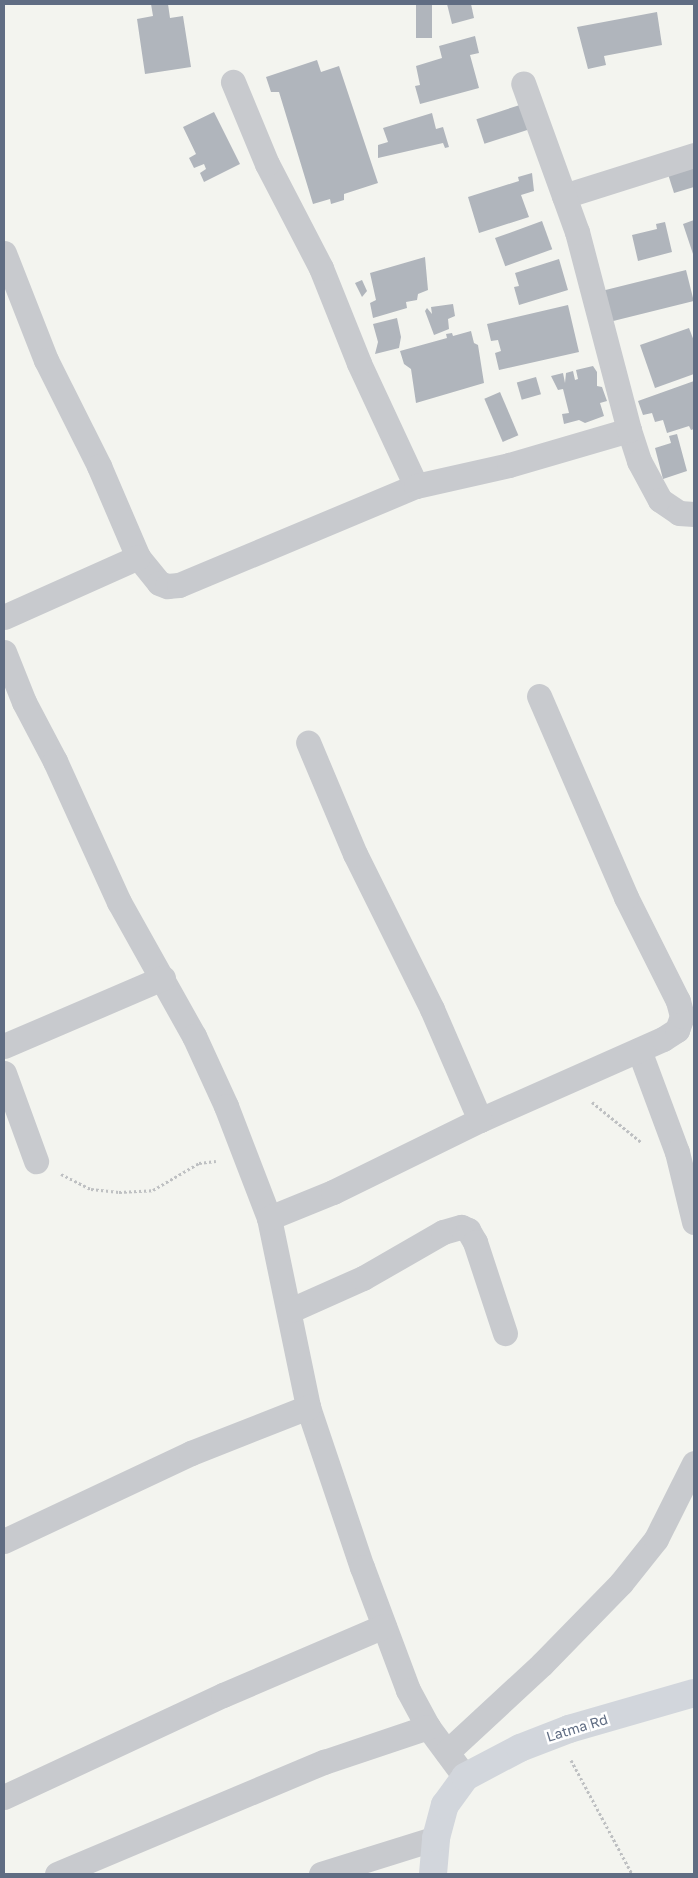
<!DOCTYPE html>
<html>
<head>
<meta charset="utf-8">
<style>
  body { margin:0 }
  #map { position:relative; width:698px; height:1878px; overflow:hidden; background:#f3f4ef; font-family:"Golos Text",sans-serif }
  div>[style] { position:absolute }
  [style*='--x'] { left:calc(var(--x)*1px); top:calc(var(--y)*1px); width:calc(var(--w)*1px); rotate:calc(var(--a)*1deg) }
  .building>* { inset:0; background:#b0b5bc; transform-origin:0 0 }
  .path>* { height:3px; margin-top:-1.5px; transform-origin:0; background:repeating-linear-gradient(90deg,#bec0c2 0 2.5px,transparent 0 5px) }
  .street>* { height:25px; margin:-12.5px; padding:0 12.5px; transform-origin:12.5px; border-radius:12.5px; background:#c8cace }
  .secondary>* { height:28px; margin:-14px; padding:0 14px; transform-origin:14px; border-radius:14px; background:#d2d6dc }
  span { translate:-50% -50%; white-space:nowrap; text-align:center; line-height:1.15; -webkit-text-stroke:5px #fff; paint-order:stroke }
  .street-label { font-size:14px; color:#606d83 }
  .frame { position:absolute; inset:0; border:5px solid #606d83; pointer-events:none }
</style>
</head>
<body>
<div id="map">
  <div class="building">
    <div style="clip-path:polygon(151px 4px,168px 4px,170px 18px,183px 16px,191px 67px,145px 74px,137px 19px,153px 16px)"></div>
    <div style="left:416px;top:4px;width:16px;height:34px"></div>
    <div style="clip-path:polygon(447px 4px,471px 4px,474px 18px,452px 24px)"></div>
    <div style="clip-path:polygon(657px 12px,662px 45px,604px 56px,606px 65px,588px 69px,577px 27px)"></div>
    <div style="clip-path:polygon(475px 36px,479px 53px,470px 55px,479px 88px,420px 104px,415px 86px,420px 85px,416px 66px,442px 58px,439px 46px)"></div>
    <div style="clip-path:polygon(317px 60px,321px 72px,339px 66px,378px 183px,344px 194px,344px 200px,331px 204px,330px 199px,313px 204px,279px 92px,271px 92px,266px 77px)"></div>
    <div style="left:523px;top:104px;width:26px;height:49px;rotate:72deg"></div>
    <div style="clip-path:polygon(214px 112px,240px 164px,204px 182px,200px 173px,206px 169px,204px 164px,194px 168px,189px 158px,196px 154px,183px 127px)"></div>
    <div style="clip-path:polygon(432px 113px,436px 129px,443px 127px,449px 147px,445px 148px,443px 143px,378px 158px,378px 145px,388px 142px,383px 128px)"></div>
    <div style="clip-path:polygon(694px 162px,694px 187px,674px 193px,667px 171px)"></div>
    <div style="clip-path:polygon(532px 173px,534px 191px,521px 195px,529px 217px,479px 233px,468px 197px,519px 181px,518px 177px)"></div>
    <div style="clip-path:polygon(694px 220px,694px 257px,683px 224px)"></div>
    <div style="left:542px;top:221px;width:30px;height:50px;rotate:70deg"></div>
    <div style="clip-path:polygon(665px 222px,672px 252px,638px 261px,632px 235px,657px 229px,656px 224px)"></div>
    <div style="clip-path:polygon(425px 257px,428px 290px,418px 294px,417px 300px,406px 302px,407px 308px,373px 318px,370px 303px,376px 300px,370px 273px)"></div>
    <div style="clip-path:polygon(559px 259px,568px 290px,519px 305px,514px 287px,519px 286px,515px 273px)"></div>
    <div style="left:686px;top:270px;width:32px;height:84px;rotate:76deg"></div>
    <div style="clip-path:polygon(362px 280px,367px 291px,362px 297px,355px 283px)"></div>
    <div style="clip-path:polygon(453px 304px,455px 316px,448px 319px,449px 329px,434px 335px,425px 311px,427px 308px,432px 314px,431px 307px)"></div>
    <div style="clip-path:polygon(568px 305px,579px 352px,499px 370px,495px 353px,501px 351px,498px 340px,491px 341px,487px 324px)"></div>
    <div style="clip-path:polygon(397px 318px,401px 337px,399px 348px,375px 354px,378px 342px,373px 324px)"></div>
    <div style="clip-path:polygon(689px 328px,694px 341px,694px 374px,655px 388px,640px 345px)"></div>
    <div style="clip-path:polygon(471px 331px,474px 343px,478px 345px,484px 383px,416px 403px,411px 369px,404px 364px,400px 351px,447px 338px,446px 334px,452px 333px,453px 336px)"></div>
    <div style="clip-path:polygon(593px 366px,597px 372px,597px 386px,602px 387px,607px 401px,600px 403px,604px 416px,585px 423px,579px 420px,564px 424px,562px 414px,569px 413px,563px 389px,558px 390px,551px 376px,563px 373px,565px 383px,566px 373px,573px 371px,575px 380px,578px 379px,576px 370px)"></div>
    <div style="left:536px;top:377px;width:18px;height:20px;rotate:74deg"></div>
    <div style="clip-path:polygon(694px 381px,694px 429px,691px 430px,689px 426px,667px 433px,663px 420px,655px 422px,652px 413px,643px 415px,638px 401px)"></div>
    <div style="left:500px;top:392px;width:47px;height:17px;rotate:67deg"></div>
    <div style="clip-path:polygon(677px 434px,687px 471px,663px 479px,655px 448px,671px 443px,669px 436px)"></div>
  </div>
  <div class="path">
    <div style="--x:592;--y:1102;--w:63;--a:39.2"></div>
    <div style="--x:61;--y:1174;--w:34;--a:27"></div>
    <div style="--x:91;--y:1189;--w:28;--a:6"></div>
    <div style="--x:119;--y:1192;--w:34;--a:-3"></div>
    <div style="--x:153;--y:1190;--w:53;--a:-30.4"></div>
    <div style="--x:199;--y:1163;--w:17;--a:-7"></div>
    <div style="--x:571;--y:1760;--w:129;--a:61.8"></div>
  </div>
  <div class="street">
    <div style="--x:564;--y:196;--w:136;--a:-17.5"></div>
    <div style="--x:4;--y:253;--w:115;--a:68.6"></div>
    <div style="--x:46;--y:360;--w:119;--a:63.4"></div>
    <div style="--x:99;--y:466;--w:99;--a:66.8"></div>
    <div style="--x:138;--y:557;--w:33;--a:51"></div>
    <div style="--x:159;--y:583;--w:9;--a:21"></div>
    <div style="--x:167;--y:586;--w:12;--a:-5"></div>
    <div style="--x:179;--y:585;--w:257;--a:-22.7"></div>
    <div style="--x:416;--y:486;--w:136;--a:-114.9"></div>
    <div style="--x:359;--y:363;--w:102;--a:-111.8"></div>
    <div style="--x:321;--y:268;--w:117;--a:-117.4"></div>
    <div style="--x:267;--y:164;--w:89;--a:-112.5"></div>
    <div style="--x:629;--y:430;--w:33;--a:72"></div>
    <div style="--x:639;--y:461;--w:44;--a:61.7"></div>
    <div style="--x:660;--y:500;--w:23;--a:34"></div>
    <div style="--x:679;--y:513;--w:15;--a:4"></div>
    <div style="--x:416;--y:486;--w:95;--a:-12.7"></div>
    <div style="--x:509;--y:465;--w:125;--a:-16.3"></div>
    <div style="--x:629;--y:430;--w:205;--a:-104.7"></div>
    <div style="--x:577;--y:232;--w:158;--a:-109.9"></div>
    <div style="--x:4;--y:617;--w:147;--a:-24.1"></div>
    <div style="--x:4;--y:652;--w:54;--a:68.2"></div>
    <div style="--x:24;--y:702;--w:67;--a:62.3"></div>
    <div style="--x:55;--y:761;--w:155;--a:65.6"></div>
    <div style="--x:119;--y:902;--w:154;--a:60.8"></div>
    <div style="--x:194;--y:1036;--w:77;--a:65.4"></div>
    <div style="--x:226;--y:1106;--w:120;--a:69"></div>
    <div style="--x:269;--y:1218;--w:193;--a:78.3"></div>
    <div style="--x:308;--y:1407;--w:169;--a:71.4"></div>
    <div style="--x:362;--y:1567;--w:131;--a:69.5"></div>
    <div style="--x:408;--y:1690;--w:42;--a:61.6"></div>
    <div style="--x:428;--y:1727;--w:62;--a:53.5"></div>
    <div style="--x:4;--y:1046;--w:173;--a:-23.2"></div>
    <div style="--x:639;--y:1050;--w:109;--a:69.6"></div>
    <div style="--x:677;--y:1152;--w:72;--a:76.3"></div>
    <div style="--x:4;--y:1073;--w:94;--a:70"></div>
    <div style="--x:480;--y:1120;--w:200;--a:-23.9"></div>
    <div style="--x:663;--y:1039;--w:17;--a:-33"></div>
    <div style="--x:677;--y:1030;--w:15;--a:-70"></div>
    <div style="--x:682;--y:1016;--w:16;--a:-105"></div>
    <div style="--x:678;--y:1001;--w:116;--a:-116.6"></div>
    <div style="--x:626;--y:897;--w:219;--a:-113.4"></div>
    <div style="--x:269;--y:1218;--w:69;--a:-22.1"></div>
    <div style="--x:333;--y:1192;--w:164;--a:-26.1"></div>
    <div style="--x:480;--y:1120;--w:121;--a:-113.4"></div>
    <div style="--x:432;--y:1009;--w:173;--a:-116.4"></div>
    <div style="--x:355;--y:854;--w:121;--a:-112.8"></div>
    <div style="--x:291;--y:1310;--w:79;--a:-24"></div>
    <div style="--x:363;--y:1278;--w:92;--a:-29.9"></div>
    <div style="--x:443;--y:1232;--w:19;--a:-16"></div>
    <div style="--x:461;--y:1227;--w:8;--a:23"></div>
    <div style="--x:468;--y:1230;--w:14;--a:60"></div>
    <div style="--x:475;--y:1242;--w:96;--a:71.8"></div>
    <div style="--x:4;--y:1541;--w:207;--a:-25.2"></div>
    <div style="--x:191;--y:1453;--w:126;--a:-21.5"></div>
    <div style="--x:447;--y:1752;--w:129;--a:-42.8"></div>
    <div style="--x:542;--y:1664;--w:113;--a:-45.7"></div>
    <div style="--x:621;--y:1583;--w:56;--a:-51.5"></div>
    <div style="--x:656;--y:1539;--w:85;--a:-63.4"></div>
    <div style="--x:4;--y:1797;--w:242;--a:-25"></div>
    <div style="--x:223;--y:1695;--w:175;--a:-23.2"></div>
    <div style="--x:57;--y:1874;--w:290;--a:-22.8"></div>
    <div style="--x:324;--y:1762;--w:110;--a:-18.6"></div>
    <div style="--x:321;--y:1874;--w:121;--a:-17.4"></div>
  </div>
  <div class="secondary">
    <div style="--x:433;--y:1874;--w:36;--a:-85"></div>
    <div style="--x:436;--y:1838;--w:34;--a:-75"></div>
    <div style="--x:445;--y:1805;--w:34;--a:-54"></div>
    <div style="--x:465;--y:1777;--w:62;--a:-27.8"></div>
    <div style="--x:520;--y:1748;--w:53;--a:-21.2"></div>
    <div style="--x:569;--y:1729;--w:130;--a:-16.1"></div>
  </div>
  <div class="street-label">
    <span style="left:577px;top:1728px;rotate:-17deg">Latma Rd</span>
  </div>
  <div class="frame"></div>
</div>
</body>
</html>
